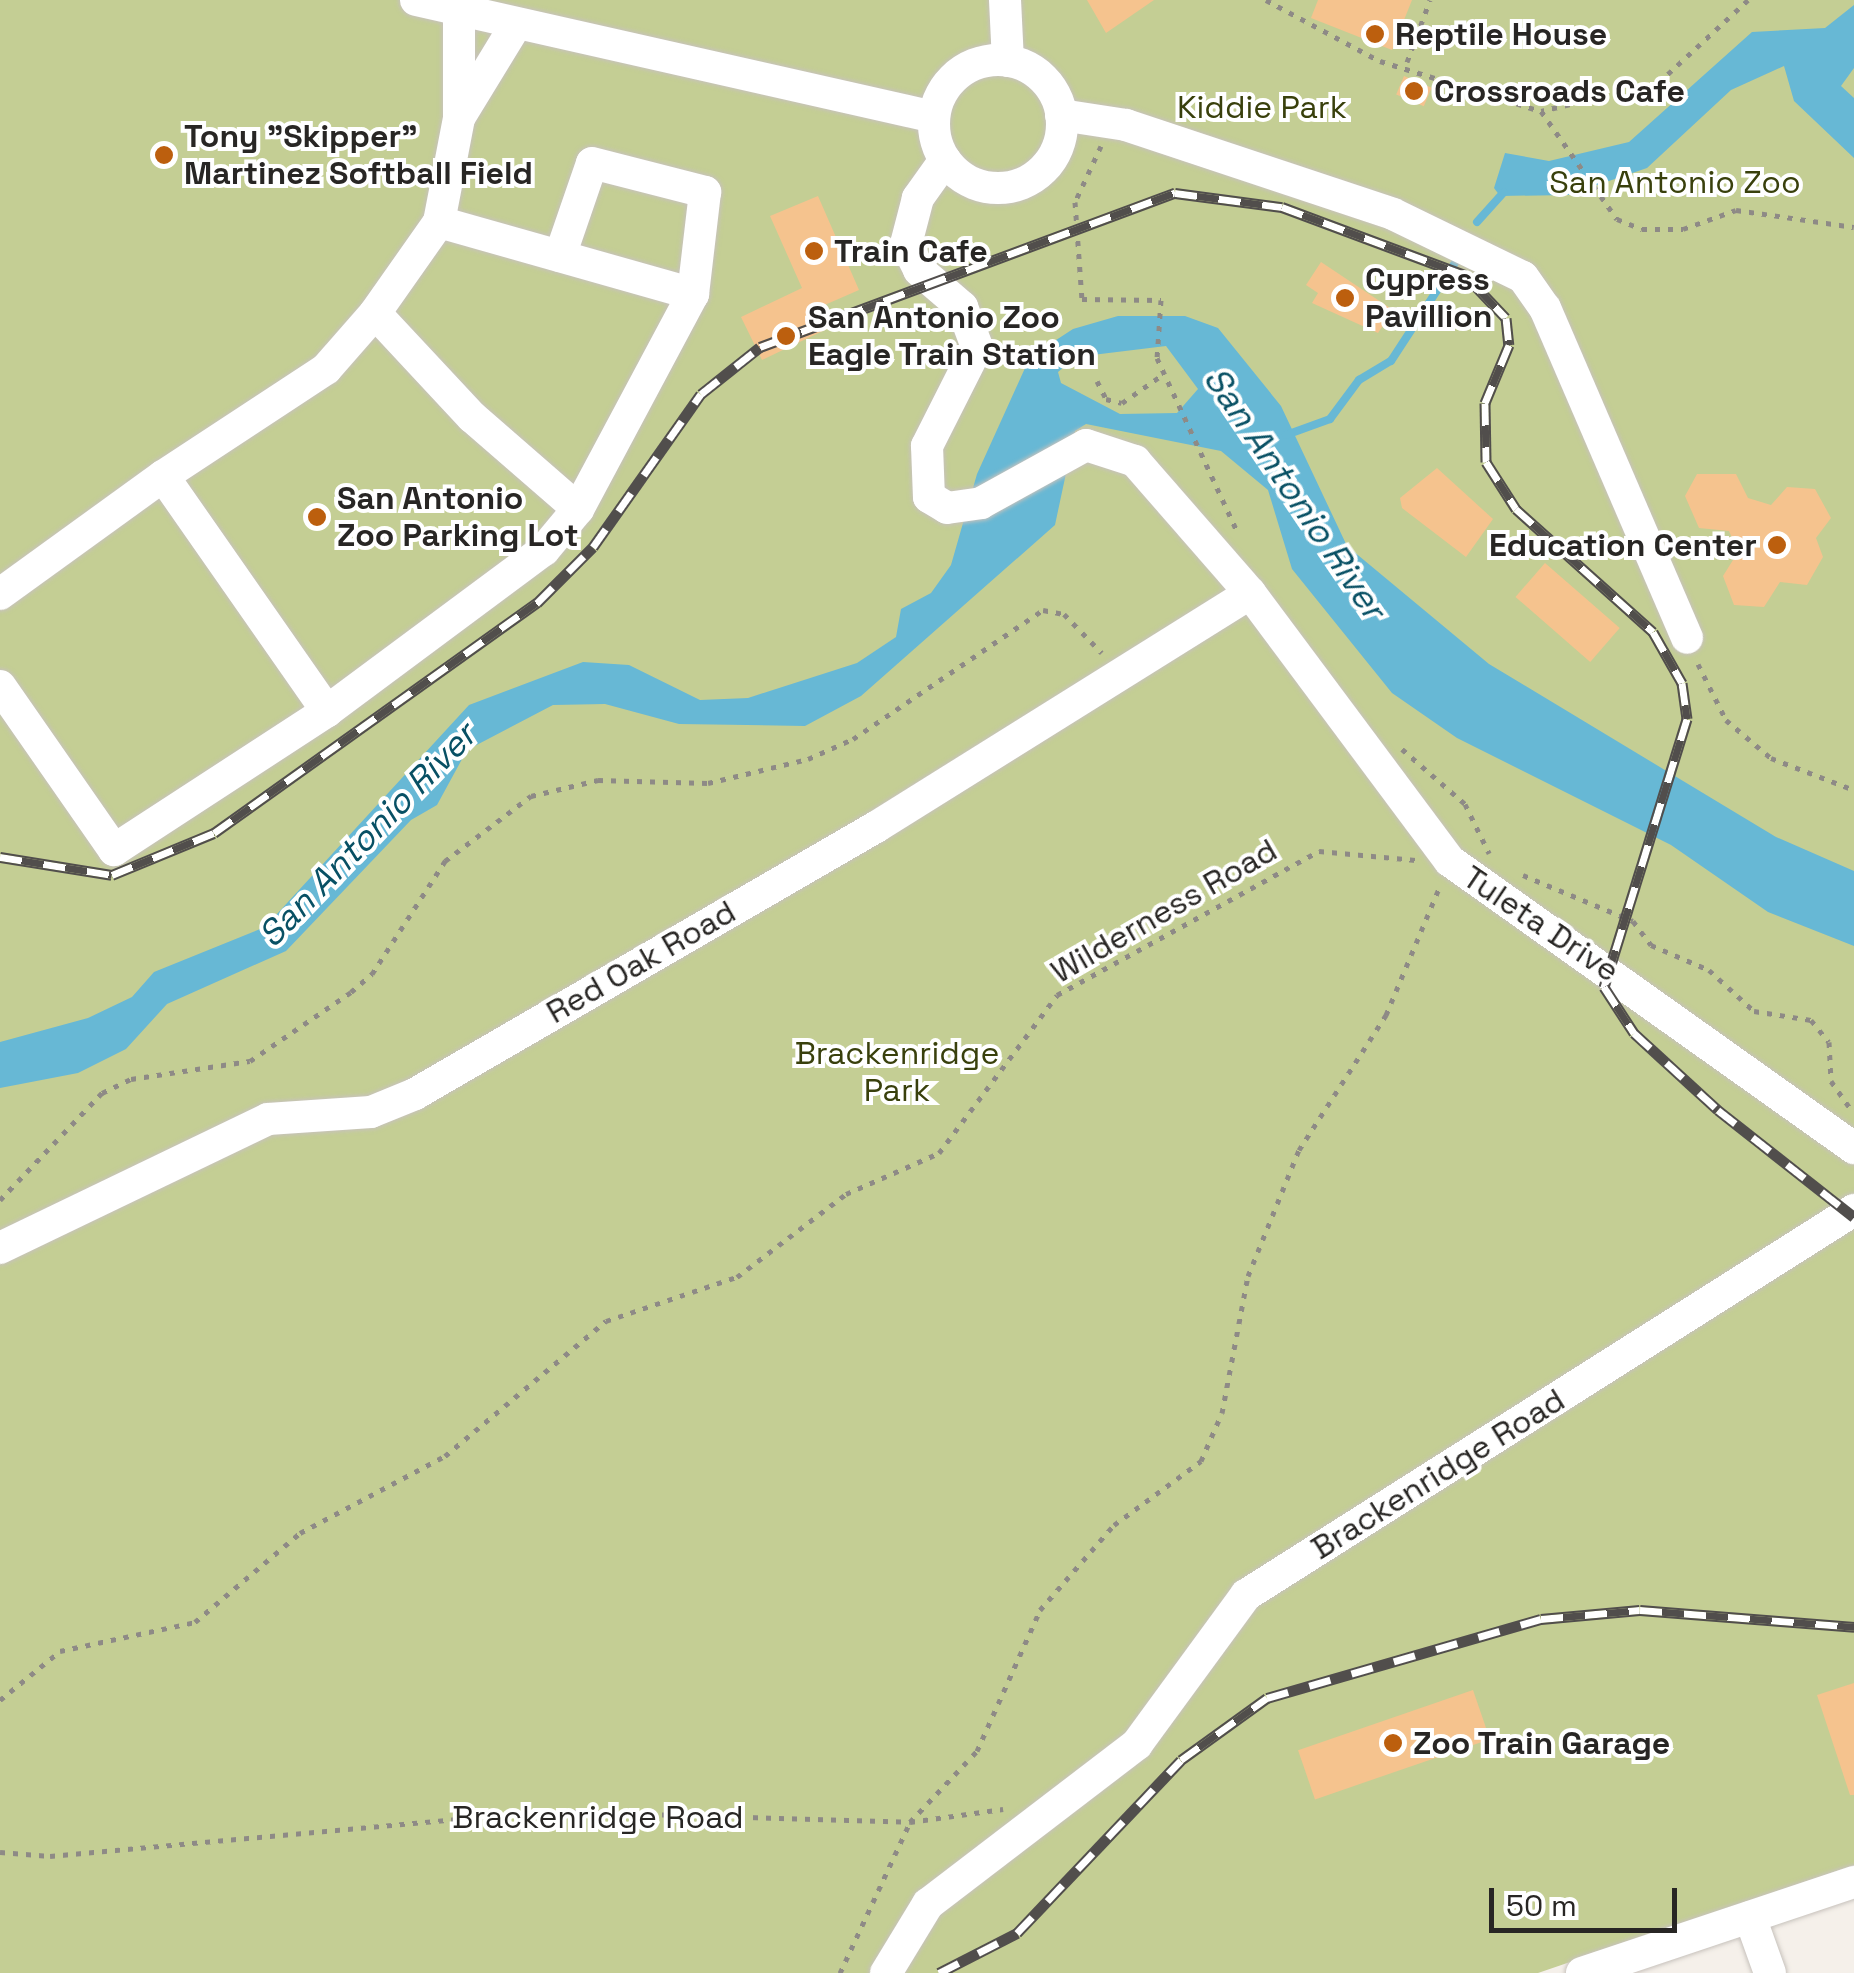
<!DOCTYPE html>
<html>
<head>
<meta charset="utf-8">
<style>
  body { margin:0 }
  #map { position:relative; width:1854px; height:1973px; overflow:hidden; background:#f5f0ea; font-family:"Space Grotesk",sans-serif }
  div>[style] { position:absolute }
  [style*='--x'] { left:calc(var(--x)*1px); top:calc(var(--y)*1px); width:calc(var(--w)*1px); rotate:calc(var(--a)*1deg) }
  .green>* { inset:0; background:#c4ce94 }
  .water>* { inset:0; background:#67b8d5 }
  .stream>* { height:8px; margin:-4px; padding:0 4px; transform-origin:4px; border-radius:4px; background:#67b8d5 }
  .building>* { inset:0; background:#f5c38e; transform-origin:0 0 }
  .path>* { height:5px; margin-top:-2.5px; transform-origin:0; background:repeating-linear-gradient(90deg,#8e8a86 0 5px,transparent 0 13px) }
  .roads { filter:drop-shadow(0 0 2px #c7c2bc) drop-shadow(0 0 2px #c7c2bc) }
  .minor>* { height:32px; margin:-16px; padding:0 16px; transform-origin:16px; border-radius:16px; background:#fff }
  .minor>.ring { margin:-16px; padding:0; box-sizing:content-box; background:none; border:32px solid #fff; border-radius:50% }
  .rail>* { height:11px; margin-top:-5.5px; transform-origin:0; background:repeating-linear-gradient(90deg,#fff 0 22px,#514e4c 0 44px); box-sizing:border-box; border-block:2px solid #514e4c }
  .dots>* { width:28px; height:28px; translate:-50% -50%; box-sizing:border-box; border:5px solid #fff; border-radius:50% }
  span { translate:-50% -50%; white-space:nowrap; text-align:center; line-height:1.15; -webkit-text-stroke:8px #fff; paint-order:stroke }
  .poi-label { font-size:32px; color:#282624; font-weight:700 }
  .left { translate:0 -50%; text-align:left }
  .right { translate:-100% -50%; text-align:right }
  .park-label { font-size:32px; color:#39400c }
  .street-label { font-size:32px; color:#282624 }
  .water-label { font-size:35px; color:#085064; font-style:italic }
  .scale { position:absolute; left:1489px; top:1888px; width:188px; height:45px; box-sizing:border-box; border:5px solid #282624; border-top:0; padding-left:12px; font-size:30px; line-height:35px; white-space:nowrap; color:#282624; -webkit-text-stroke:8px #fff; paint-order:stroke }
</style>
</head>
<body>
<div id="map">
  <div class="green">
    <div style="clip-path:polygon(0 0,1854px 0,1854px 1865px,1538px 1973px,0 1973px)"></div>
  </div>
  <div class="water">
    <div style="clip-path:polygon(1854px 5px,1854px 68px,1841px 86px,1854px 98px,1854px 158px,1794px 101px,1784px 66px,1731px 90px,1647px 168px,1568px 195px,1500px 196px,1494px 188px,1505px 153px,1549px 161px,1629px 142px,1752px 32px,1825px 28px)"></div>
    <div style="clip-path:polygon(evenodd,1118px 316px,1185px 316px,1218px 328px,1281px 406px,1347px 546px,1489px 664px,1776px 837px,1854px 871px,1854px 946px,1768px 912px,1671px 845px,1457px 738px,1392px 693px,1292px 569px,1268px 490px,1221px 451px,1086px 424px,1075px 431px,1055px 525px,861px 696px,805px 726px,679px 724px,605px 704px,553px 705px,467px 750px,437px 805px,411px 820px,286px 951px,167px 1004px,126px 1049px,78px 1073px,0 1088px,0 1042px,88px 1018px,132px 997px,154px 972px,265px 927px,469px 705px,583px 662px,629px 665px,700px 700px,748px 698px,857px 663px,896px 637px,901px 609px,931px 593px,951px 565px,977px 474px,1030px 357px,1073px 329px,1118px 316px,1166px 346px,1198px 389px,1177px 413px,1120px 414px,1061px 383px,1058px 372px,1076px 357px,1166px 346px)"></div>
  </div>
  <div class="stream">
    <div style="--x:1477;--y:222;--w:40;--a:-48"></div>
    <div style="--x:1286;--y:435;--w:47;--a:-20"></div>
    <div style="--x:1330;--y:419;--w:49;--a:-53.4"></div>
    <div style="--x:1359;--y:380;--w:37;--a:-31"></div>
    <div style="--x:1391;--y:361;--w:117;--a:-56.9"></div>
  </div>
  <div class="building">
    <div style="clip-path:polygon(1087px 0,1154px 0,1106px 33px)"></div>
    <div style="clip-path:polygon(1318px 0,1412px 0,1392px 50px,1311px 18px)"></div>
    <div style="left:1404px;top:76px;width:30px;height:20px;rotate:23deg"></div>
    <div style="clip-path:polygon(818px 196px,859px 290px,820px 307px,829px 328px,762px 360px,741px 317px,802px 288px,770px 216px)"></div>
    <div style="clip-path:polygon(1321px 262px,1393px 310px,1378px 333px,1312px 303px,1318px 293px,1306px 285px)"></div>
    <div style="clip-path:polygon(1437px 468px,1493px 519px,1466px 557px,1402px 508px,1400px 498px)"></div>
    <div style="clip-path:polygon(1697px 474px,1736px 474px,1748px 498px,1771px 505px,1787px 487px,1815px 489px,1831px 518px,1816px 538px,1823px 557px,1807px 585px,1780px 582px,1764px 607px,1734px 605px,1723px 576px,1738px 552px,1729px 531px,1699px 528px,1685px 496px)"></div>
    <div style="left:1545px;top:563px;width:99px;height:45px;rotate:41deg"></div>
    <div style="clip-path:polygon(1854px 1683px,1854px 1795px,1850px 1795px,1817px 1695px)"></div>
    <div style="left:1473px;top:1690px;width:52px;height:185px;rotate:71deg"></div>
  </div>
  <div class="path">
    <div style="--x:1266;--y:0;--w:129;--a:28.2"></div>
    <div style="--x:1380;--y:61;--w:169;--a:17.3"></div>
    <div style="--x:1748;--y:0;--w:122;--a:137.3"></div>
    <div style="--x:1658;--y:83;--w:120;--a:166.5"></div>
    <div style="--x:1541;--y:111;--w:132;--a:54.9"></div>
    <div style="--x:1617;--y:219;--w:27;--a:22"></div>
    <div style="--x:1642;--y:229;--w:41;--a:0"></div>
    <div style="--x:1683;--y:229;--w:56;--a:-19.7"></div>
    <div style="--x:1736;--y:210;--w:119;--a:8.2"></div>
    <div style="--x:1407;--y:62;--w:66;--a:-69.6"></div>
    <div style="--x:1101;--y:146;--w:62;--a:114.9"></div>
    <div style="--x:1075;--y:202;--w:97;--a:85.9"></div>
    <div style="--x:1082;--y:299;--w:79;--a:0.7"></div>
    <div style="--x:1161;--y:300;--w:58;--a:93.9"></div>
    <div style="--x:1157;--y:358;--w:191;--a:65.2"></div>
    <div style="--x:1097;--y:381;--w:20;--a:63"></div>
    <div style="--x:1106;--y:399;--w:16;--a:14"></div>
    <div style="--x:1122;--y:403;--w:52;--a:-34.9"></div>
    <div style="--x:1698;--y:664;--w:63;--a:63.4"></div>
    <div style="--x:1726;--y:720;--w:59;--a:40.2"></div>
    <div style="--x:1771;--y:758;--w:89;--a:21.1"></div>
    <div style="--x:1402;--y:749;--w:84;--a:41.1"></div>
    <div style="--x:1465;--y:804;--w:55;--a:63.9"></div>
    <div style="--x:1523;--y:875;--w:119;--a:22.7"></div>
    <div style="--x:1633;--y:921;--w:30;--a:53"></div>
    <div style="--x:1651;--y:945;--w:63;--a:23.3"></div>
    <div style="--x:1709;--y:970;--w:61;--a:42.3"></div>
    <div style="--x:1754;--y:1011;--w:58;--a:9"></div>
    <div style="--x:1811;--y:1020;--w:28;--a:51"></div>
    <div style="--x:1829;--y:1042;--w:39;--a:87"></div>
    <div style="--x:1831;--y:1081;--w:35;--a:55"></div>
    <div style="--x:0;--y:1200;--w:148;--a:-46.4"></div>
    <div style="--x:102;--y:1093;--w:32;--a:-26"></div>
    <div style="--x:131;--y:1079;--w:120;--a:-8.6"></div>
    <div style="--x:250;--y:1061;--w:122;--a:-34.3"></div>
    <div style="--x:351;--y:992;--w:28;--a:-41"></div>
    <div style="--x:372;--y:974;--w:135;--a:-57.1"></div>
    <div style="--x:445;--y:861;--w:108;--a:-37.1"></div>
    <div style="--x:531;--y:796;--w:69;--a:-13.4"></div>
    <div style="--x:598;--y:780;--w:110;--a:1.6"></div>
    <div style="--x:708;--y:783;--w:103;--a:-13.5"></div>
    <div style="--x:808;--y:759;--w:49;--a:-24"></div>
    <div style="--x:853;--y:739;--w:230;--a:-34.2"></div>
    <div style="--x:1043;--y:610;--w:21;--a:11"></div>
    <div style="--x:1064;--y:614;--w:54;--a:45.7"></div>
    <div style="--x:0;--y:1700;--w:77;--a:-39.2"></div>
    <div style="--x:60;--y:1651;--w:138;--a:-12.1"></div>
    <div style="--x:195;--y:1622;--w:138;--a:-40.3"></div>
    <div style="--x:300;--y:1533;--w:164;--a:-28"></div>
    <div style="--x:445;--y:1456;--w:210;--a:-40"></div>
    <div style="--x:606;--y:1321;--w:138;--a:-18.6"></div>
    <div style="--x:737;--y:1277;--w:137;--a:-37.3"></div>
    <div style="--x:846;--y:1194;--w:102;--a:-23.8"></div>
    <div style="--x:939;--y:1153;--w:197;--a:-53.2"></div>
    <div style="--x:1057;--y:995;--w:299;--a:-28.8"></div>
    <div style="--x:1319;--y:851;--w:97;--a:5.3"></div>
    <div style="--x:0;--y:1852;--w:50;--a:4.6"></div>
    <div style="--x:50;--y:1856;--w:497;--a:-5.2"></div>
    <div style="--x:545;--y:1811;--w:365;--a:1.7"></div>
    <div style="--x:910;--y:1822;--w:94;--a:-8"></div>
    <div style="--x:840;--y:1973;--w:166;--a:-65.1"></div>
    <div style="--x:910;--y:1822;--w:98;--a:-46.7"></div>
    <div style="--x:977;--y:1751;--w:154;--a:-65.9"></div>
    <div style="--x:1040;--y:1610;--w:113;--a:-49"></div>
    <div style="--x:1114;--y:1525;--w:108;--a:-36.3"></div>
    <div style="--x:1201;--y:1461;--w:52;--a:-66.4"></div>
    <div style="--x:1222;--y:1413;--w:139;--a:-79.3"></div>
    <div style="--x:1248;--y:1276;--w:136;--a:-68"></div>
    <div style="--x:1299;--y:1150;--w:161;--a:-57.2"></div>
    <div style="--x:1386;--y:1015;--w:140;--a:-67.3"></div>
  </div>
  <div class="roads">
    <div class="minor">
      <div style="--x:416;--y:0;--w:531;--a:12.73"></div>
      <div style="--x:1005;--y:0;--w:61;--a:87.2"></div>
      <div class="ring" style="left:934px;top:60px;width:96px;height:96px"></div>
      <div style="--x:1061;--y:115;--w:66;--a:8.7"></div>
      <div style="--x:1126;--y:125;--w:281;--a:18.4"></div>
      <div style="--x:1393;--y:214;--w:144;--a:25.9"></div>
      <div style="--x:1523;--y:277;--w:38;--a:55"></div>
      <div style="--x:1545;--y:308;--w:359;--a:66.7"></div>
      <div style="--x:459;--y:118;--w:105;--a:-58.6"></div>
      <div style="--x:945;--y:160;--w:47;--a:125.4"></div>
      <div style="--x:918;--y:198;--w:48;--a:104.6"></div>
      <div style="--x:906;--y:244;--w:29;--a:63"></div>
      <div style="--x:919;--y:270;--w:57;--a:40.7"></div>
      <div style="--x:962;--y:307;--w:43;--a:69.4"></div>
      <div style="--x:977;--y:347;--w:111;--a:116.8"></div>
      <div style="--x:927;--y:446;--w:51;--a:87.8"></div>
      <div style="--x:929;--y:497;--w:21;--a:31"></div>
      <div style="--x:947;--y:508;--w:34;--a:-8"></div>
      <div style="--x:981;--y:503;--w:120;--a:-28.9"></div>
      <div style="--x:1086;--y:445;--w:52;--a:18.1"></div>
      <div style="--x:1135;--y:461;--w:175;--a:48.9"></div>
      <div style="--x:1250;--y:593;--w:334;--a:53.3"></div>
      <div style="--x:1450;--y:861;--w:496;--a:35.4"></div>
      <div style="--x:439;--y:222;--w:264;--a:15.8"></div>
      <div style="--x:693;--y:294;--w:244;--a:118.1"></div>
      <div style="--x:578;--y:509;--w:140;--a:-139"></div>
      <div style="--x:472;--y:417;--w:142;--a:-133"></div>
      <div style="--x:375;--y:313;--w:111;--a:-54.9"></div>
      <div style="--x:439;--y:222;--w:106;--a:-79.1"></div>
      <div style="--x:459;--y:118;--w:106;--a:-90"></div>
      <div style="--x:560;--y:256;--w:98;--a:-71"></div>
      <div style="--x:592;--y:163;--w:117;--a:14.4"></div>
      <div style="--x:705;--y:192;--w:103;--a:96.7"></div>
      <div style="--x:375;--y:313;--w:74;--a:131.2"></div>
      <div style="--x:326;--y:369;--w:195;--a:146.7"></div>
      <div style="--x:163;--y:476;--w:287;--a:55.1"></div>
      <div style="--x:327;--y:711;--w:270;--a:-36.6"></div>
      <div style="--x:544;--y:550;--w:53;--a:-50.3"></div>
      <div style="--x:0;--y:594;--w:201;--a:-35.9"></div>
      <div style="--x:0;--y:686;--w:200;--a:55.2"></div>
      <div style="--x:114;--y:850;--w:254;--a:-33.1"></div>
      <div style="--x:0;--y:1248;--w:297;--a:-25.7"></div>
      <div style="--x:268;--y:1119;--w:103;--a:-3.9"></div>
      <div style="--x:371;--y:1112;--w:48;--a:-22.2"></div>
      <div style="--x:415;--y:1094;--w:533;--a:-30.08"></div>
      <div style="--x:876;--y:827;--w:441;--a:-32"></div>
      <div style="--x:1750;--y:1917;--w:59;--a:70.3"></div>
      <div style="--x:886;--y:1973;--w:81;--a:-58.7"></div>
      <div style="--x:928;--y:1904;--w:263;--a:-37.4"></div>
      <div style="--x:1137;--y:1744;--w:185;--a:-53.8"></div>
      <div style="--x:1246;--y:1595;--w:720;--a:-32.34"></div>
      <div style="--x:1582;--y:1973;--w:287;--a:-18.5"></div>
    </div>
  </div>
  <div class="rail">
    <div style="--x:0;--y:857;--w:113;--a:9.1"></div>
    <div style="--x:112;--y:875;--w:110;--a:-22.4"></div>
    <div style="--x:214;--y:833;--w:397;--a:-35.5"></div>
    <div style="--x:537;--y:603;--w:79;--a:-45"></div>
    <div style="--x:593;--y:547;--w:187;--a:-54.8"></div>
    <div style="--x:701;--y:394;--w:75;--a:-38.5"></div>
    <div style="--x:760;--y:347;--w:443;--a:-20.4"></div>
    <div style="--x:1175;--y:193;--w:108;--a:7.5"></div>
    <div style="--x:1282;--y:207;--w:195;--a:20.4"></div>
    <div style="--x:1465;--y:275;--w:59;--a:46.4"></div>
    <div style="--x:1506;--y:318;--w:27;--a:84"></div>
    <div style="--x:1509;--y:345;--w:63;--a:112.5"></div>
    <div style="--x:1485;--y:403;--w:59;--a:89"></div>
    <div style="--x:1486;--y:462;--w:56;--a:57.4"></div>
    <div style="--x:1516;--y:509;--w:184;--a:41.9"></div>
    <div style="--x:1653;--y:632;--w:59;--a:60.4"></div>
    <div style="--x:1682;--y:683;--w:36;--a:82"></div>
    <div style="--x:1687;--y:719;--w:281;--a:107.2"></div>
    <div style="--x:1604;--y:987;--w:55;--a:56.9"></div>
    <div style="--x:1634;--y:1033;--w:114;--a:42.5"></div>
    <div style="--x:1718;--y:1110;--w:173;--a:38.2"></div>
    <div style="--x:939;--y:1973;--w:88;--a:-27.1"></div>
    <div style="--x:1017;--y:1933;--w:238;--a:-46.5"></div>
    <div style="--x:1181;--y:1760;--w:106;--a:-35.8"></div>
    <div style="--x:1267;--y:1698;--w:285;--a:-16.1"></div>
    <div style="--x:1541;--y:1619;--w:99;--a:-5.2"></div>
    <div style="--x:1640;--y:1610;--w:215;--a:4.5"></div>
  </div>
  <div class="dots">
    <div style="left:1375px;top:34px;background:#bc5f0e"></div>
    <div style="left:1414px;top:91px;background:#bc5f0e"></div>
    <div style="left:164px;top:155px;background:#bc5f0e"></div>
    <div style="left:814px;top:251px;background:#bc5f0e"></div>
    <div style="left:1345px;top:298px;background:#bc5f0e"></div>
    <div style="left:786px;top:336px;background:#bc5f0e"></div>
    <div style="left:317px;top:517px;background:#bc5f0e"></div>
    <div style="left:1777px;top:545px;background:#bc5f0e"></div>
    <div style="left:1393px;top:1743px;background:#bc5f0e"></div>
  </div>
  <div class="poi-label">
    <span class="left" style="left:1395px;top:34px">Reptile House</span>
    <span class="left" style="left:1434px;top:91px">Crossroads Cafe</span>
    <span class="left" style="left:184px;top:155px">Tony "Skipper"<br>Martinez Softball Field</span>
    <span class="left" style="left:834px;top:251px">Train Cafe</span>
    <span class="left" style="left:1365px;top:298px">Cypress<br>Pavillion</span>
    <span class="left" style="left:808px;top:336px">San Antonio Zoo<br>Eagle Train Station</span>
    <span class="left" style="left:337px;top:517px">San Antonio<br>Zoo Parking Lot</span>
    <span class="right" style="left:1757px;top:545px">Education Center</span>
    <span class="left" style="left:1413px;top:1743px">Zoo Train Garage</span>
  </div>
  <div class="park-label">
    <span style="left:1262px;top:107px">Kiddie Park</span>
    <span style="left:1675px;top:182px">San Antonio Zoo</span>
    <span style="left:897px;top:1072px">Brackenridge<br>Park</span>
  </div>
  <div class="street-label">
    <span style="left:1164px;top:911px;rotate:-30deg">Wilderness Road</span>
    <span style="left:1541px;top:924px;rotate:34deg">Tuleta Drive</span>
    <span style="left:641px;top:962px;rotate:-30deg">Red Oak Road</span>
    <span style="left:1438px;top:1474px;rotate:-32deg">Brackenridge Road</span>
    <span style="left:598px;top:1817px">Brackenridge Road</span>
  </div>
  <div class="water-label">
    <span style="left:1295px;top:493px;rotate:56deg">San Antonio River</span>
    <span style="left:367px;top:835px;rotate:-46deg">San Antonio River</span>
  </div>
  <div class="scale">50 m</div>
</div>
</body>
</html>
